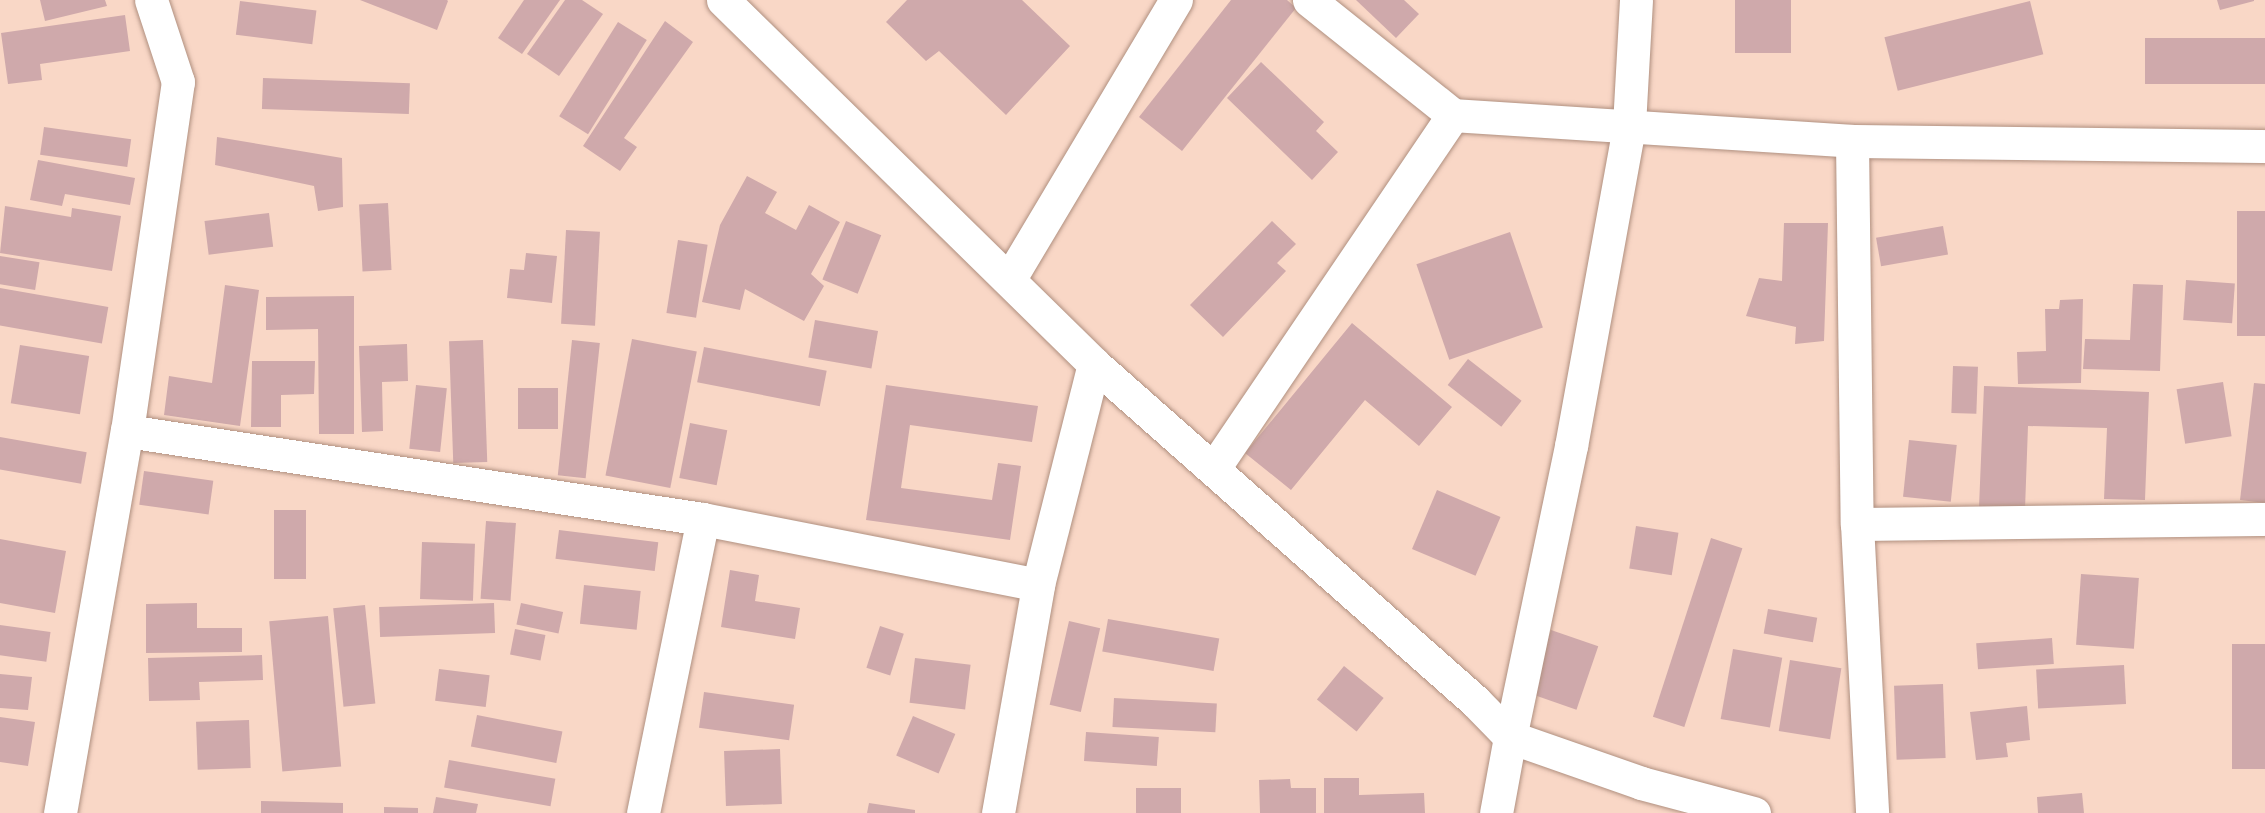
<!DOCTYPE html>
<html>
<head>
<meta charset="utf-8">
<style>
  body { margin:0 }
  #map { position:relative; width:2265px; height:813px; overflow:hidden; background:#f9d7c6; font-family:"Fira Sans Condensed",sans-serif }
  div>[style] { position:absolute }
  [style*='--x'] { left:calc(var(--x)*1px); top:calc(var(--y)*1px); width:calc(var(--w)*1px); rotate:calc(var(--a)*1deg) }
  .building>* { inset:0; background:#cfa9ab; transform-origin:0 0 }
  .roads { filter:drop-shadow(0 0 2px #b09080) drop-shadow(0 0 2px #b09080) }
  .street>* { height:33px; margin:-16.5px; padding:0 16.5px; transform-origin:16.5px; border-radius:16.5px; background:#fff }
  span { translate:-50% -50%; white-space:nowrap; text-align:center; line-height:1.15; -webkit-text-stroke:4.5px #fce7dd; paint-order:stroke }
</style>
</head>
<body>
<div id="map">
  <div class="building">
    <div style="clip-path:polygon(40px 0,105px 0,107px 6px,45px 21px)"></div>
    <div style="clip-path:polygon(360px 0,447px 0,448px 1px,437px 30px)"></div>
    <div style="clip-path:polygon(524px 0,560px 0,522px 54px,498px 38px)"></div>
    <div style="clip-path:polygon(565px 0,582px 0,603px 14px,559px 76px,527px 54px)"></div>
    <div style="clip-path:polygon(907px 0,1022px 0,1070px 46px,1006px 115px,939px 51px,926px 61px,886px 22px)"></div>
    <div style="clip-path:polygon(1231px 0,1287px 0,1296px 8px,1182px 151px,1139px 117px)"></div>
    <div style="clip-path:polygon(1356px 0,1404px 0,1419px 14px,1396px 38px)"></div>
    <div style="left:1735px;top:0;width:56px;height:53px"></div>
    <div style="clip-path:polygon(2217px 0,2254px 0,2254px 1px,2220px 10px)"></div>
    <div style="left:240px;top:1px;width:77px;height:34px;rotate:7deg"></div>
    <div style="left:2030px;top:1px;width:55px;height:150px;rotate:76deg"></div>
    <div style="clip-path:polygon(125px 15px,130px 51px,40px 64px,42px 80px,8px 84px,1px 33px)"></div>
    <div style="clip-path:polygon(665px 21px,693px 42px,624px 138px,637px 147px,620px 171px,583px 146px)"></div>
    <div style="left:618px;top:22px;width:34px;height:111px;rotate:32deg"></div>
    <div style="left:2265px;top:38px;width:46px;height:120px;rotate:90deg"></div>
    <div style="clip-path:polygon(1261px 62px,1324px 122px,1316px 131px,1338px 152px,1312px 180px,1227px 98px)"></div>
    <div style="left:263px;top:78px;width:147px;height:31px;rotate:2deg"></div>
    <div style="left:44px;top:127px;width:88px;height:28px;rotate:8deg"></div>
    <div style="clip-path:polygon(217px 137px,342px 158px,343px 207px,318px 211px,314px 186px,215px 165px)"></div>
    <div style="clip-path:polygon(38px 160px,135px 178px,130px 205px,65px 194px,62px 206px,30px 200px)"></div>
    <div style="clip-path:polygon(747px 176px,777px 192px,765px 213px,796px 230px,809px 205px,840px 222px,811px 274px,824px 286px,804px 321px,745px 289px,740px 310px,702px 302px,720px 225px)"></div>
    <div style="left:388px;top:203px;width:67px;height:29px;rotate:87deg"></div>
    <div style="clip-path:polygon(5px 206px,71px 217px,72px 208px,121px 216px,112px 271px,0 253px)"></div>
    <div style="left:2265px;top:211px;width:125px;height:28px;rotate:90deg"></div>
    <div style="left:269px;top:213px;width:34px;height:65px;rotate:83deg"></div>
    <div style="left:846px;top:221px;width:38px;height:63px;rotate:22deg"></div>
    <div style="clip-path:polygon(1272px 221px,1296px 244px,1277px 263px,1286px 271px,1223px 337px,1190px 305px)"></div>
    <div style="clip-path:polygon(1784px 223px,1828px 223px,1824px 341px,1795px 344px,1796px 327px,1746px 316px,1759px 278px,1782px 281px)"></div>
    <div style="left:1943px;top:226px;width:29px;height:68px;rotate:80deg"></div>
    <div style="left:566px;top:230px;width:34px;height:94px;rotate:3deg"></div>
    <div style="left:1510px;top:232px;width:101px;height:99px;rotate:71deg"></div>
    <div style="left:678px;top:240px;width:30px;height:74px;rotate:9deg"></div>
    <div style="clip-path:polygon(526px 253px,557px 256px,552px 303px,507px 298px,510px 269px,524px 270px)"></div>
    <div style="left:0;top:256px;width:40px;height:28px;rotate:9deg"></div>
    <div style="left:2186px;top:280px;width:49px;height:40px;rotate:4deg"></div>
    <div style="clip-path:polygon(2133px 284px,2163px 285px,2160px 371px,2083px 369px,2085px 339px,2130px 340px)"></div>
    <div style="clip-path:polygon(225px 285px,259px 290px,240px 426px,164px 415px,169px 376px,212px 383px)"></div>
    <div style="left:0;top:288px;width:110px;height:37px;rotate:10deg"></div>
    <div style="clip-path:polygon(354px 296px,354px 434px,319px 434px,318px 329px,266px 330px,266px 297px)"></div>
    <div style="clip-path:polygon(2083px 299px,2081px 383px,2018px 384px,2017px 352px,2046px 351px,2045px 309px,2059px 309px,2060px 300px)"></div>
    <div style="left:815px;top:320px;width:64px;height:38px;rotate:10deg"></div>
    <div style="clip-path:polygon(1352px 323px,1452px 407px,1419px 446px,1365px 400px,1291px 490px,1245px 453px)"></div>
    <div style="left:632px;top:339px;width:66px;height:139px;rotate:11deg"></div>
    <div style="left:483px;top:340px;width:122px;height:34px;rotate:88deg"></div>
    <div style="left:572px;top:340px;width:28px;height:136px;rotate:6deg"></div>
    <div style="clip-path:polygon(407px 344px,408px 381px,382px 382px,383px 431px,362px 432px,359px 346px)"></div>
    <div style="left:20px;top:345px;width:70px;height:59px;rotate:9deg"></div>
    <div style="left:704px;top:347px;width:125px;height:36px;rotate:11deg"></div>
    <div style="left:1468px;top:359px;width:68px;height:33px;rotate:38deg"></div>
    <div style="clip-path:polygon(252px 361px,315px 361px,314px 394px,281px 395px,281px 427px,251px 427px)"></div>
    <div style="left:1953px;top:366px;width:25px;height:47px;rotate:2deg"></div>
    <div style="left:2223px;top:382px;width:55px;height:47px;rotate:81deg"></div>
    <div style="clip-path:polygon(2254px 383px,2265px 384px,2265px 503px,2240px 500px)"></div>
    <div style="left:416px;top:385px;width:31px;height:64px;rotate:6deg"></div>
    <div style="clip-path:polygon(886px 385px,1038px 406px,1032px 442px,910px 425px,901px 488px,992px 500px,998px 463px,1021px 466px,1010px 540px,866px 520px)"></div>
    <div style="clip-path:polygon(1984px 386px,2149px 392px,2145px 500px,2104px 499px,2107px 428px,2028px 426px,2025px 509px,1979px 507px)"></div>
    <div style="left:518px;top:388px;width:40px;height:41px"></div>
    <div style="left:690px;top:423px;width:38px;height:56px;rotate:11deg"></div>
    <div style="left:0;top:437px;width:88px;height:32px;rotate:10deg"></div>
    <div style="left:1909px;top:440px;width:48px;height:57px;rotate:6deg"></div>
    <div style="left:144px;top:471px;width:70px;height:34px;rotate:8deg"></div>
    <div style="left:1437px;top:490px;width:69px;height:64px;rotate:23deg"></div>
    <div style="left:274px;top:510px;width:32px;height:69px"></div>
    <div style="left:486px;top:521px;width:30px;height:78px;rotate:4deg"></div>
    <div style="left:1636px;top:526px;width:43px;height:43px;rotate:9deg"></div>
    <div style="left:559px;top:530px;width:100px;height:29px;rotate:7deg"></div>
    <div style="left:1711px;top:538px;width:33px;height:188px;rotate:18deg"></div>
    <div style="clip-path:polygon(0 539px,66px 551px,55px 613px,0 603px)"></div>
    <div style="left:422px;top:542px;width:53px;height:57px;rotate:2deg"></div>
    <div style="clip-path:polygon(730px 570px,759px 575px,755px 601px,800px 608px,795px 639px,721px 627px)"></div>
    <div style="left:2081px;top:574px;width:58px;height:71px;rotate:4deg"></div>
    <div style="left:584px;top:585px;width:57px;height:39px;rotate:6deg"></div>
    <div style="clip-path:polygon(197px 603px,197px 628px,242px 628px,242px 652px,146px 653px,146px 604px)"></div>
    <div style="left:494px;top:603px;width:30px;height:115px;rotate:88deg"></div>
    <div style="left:521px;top:603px;width:43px;height:22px;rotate:12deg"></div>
    <div style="left:365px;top:605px;width:99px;height:32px;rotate:84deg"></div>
    <div style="left:1768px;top:609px;width:50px;height:25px;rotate:10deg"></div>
    <div style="left:328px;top:616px;width:151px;height:59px;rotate:85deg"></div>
    <div style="left:1108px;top:619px;width:113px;height:33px;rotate:10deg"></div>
    <div style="left:1069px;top:621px;width:32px;height:86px;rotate:13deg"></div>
    <div style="left:0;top:625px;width:51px;height:30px;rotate:8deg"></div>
    <div style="left:880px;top:626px;width:25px;height:44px;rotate:18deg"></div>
    <div style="left:515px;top:629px;width:31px;height:26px;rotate:11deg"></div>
    <div style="left:1551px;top:630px;width:50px;height:67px;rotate:19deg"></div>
    <div style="left:2052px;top:638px;width:26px;height:76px;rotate:86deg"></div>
    <div style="left:2232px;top:644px;width:33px;height:125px"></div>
    <div style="left:1733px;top:649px;width:50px;height:71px;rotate:10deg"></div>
    <div style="clip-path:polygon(262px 655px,263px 680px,199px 682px,200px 700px,149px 701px,148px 658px)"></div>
    <div style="left:915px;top:658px;width:56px;height:45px;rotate:7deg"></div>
    <div style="left:1790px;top:660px;width:52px;height:72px;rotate:9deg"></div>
    <div style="left:2124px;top:665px;width:39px;height:88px;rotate:87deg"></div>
    <div style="left:1344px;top:666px;width:51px;height:43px;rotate:39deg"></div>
    <div style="left:439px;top:669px;width:51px;height:32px;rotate:7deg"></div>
    <div style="clip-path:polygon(0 674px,32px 677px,28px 710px,0 708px)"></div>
    <div style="left:1943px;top:684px;width:74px;height:49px;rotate:88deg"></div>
    <div style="left:704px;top:692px;width:91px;height:36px;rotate:8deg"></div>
    <div style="left:1114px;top:698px;width:103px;height:29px;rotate:3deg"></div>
    <div style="clip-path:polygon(2027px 706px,2030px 740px,2006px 743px,2008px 757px,1976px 760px,1970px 712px)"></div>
    <div style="left:477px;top:715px;width:87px;height:32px;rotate:11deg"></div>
    <div style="left:913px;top:716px;width:46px;height:43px;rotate:23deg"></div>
    <div style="clip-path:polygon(0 717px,35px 722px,28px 766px,0 762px)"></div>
    <div style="left:249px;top:720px;width:48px;height:53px;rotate:88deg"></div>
    <div style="left:1086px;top:732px;width:73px;height:29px;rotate:4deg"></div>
    <div style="left:780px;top:749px;width:55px;height:56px;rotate:88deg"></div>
    <div style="left:449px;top:760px;width:108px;height:28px;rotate:10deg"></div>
    <div style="clip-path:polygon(1324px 778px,1359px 778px,1359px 795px,1424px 793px,1425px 813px,1324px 813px)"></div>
    <div style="clip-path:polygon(1290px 779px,1291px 788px,1316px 788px,1316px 813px,1260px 813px,1259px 780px)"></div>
    <div style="left:1181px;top:788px;width:25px;height:45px;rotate:90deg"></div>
    <div style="clip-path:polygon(2082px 793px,2084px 813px,2038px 813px,2037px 797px)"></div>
    <div style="clip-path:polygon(436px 797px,478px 804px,476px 813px,433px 813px)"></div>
    <div style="clip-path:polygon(261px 801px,343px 803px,343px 813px,261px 813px)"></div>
    <div style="clip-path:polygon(869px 803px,915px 810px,915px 813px,867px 813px)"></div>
    <div style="clip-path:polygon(384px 807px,418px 808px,418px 813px,384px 813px)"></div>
  </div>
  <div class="roads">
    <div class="street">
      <div style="--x:723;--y:0;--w:520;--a:44.45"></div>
      <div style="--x:1094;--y:364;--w:509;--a:41.49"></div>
      <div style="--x:1475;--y:701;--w:50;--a:45.8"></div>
      <div style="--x:1510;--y:737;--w:77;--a:100.4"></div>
      <div style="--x:1309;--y:0;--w:184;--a:38.6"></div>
      <div style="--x:1636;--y:0;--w:127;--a:93.2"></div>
      <div style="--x:1629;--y:127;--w:324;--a:100.3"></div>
      <div style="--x:1571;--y:446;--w:297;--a:101.8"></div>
      <div style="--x:1510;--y:737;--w:139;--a:19.3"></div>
      <div style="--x:1641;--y:783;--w:117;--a:14.9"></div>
      <div style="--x:1852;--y:141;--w:383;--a:89.3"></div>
      <div style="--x:1857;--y:524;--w:289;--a:87"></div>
      <div style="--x:1009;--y:280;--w:326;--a:-59.2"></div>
      <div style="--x:127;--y:431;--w:583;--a:8.69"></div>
      <div style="--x:703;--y:519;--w:341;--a:11.1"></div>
      <div style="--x:1214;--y:468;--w:426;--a:-55.9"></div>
      <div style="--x:1453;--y:115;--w:400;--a:3.7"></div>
      <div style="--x:1852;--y:141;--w:413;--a:0.7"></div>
      <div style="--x:1857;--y:524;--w:408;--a:-0.7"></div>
      <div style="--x:60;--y:813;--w:388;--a:-80.1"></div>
      <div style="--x:127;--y:431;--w:353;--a:-81.7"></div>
      <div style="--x:178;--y:82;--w:86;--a:-108.2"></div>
      <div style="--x:643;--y:813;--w:300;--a:-78.5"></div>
      <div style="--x:998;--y:813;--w:231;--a:-80"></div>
      <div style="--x:1038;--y:585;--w:228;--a:-75.8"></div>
    </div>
  </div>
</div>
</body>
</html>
